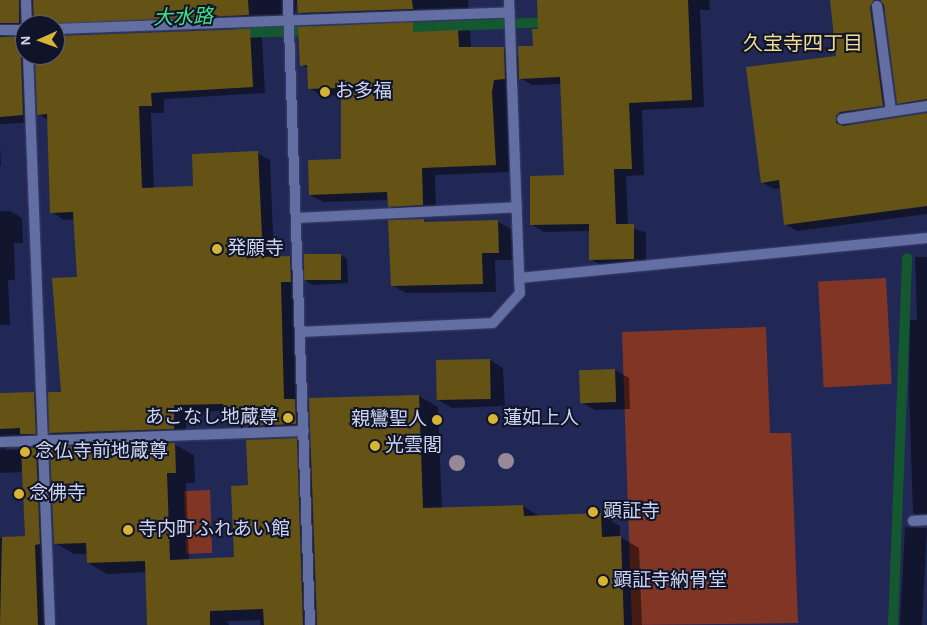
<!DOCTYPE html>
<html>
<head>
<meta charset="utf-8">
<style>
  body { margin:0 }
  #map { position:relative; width:927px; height:625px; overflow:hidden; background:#212856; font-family:"Alegreya Sans","Noto Sans JP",sans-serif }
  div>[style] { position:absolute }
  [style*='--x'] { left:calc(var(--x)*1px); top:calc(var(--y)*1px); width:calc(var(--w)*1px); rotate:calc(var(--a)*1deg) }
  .green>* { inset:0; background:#803525; transform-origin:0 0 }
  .shadow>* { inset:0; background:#0007; transform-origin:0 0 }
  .stream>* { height:10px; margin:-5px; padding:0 5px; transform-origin:5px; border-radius:5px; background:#145830 }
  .building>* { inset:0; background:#645314; transform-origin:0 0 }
  .roads { filter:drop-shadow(0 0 1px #3e426a) drop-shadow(0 0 1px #3e426a) }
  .service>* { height:10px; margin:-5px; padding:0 5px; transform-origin:5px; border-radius:5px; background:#636fa3 }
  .minor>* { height:10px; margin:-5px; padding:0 5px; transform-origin:5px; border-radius:5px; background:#636fa3 }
  .trees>* { width:16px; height:16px; margin:-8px; border-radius:50%; background:#978899 }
  .dots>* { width:14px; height:14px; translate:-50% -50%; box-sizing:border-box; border:2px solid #101428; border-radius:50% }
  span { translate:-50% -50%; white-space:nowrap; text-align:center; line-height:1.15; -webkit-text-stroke:4px #101428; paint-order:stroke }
  .poi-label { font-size:19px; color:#ccd4f1 }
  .left { translate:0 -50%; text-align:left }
  .right { translate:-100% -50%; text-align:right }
  .water-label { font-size:20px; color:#3fe184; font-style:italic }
  .neighbourhood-label { font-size:20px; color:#f3dc8f }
  .north { position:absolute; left:15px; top:15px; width:50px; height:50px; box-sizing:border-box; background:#101428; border:1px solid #5b6178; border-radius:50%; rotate:268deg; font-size:14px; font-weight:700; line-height:20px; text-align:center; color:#ccd4f1 }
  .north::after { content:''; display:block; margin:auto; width:18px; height:22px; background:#d7b434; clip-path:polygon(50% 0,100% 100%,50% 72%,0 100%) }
</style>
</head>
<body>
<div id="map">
  <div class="green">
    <div style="left:886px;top:278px;width:106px;height:68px;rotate:87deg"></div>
    <div style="clip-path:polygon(766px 327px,770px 433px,791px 433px,798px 623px,632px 625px,622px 332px)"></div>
    <div style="left:210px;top:490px;width:63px;height:26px;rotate:88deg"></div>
  </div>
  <div class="shadow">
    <div style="clip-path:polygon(evenodd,0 0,468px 0,469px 14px,311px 20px,299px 12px,297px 2px,294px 19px,61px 32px,61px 37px,250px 30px,262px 37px,265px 93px,164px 99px,164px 113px,151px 113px,154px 189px,194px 187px,257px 153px,270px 160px,274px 257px,290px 257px,302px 264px,303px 288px,293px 289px,296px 401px,307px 407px,308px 431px,259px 433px,247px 425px,247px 420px,237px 421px,224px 411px,186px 412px,186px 435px,63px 440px,51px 433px,62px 393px,78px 278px,75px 219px,64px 220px,52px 212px,48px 120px,38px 114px,36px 60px,33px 63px,36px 122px,0 124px,0 0,32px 15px,35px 25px,55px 25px,55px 55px,25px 55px,25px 38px,5px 37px,10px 30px,32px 25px,32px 15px)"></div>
    <div style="clip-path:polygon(538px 0,709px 0,710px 10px,700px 10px,704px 107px,642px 110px,644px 175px,626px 176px,628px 226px,646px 233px,646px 266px,603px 266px,590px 259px,590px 231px,544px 232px,532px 225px,565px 176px,562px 84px,532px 85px,518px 77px,518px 86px,507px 87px,509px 172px,435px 175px,436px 212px,402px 213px,389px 206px,389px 200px,324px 202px,310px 195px,342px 161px,342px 95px,323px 96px,309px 88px,309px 69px,302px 65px,300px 28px,457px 22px,470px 30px,471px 48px,503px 48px,519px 57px,534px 47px,540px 30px)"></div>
    <div style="clip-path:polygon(831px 0,927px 0,927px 107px,910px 110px,898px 103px,886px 9px,882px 14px,895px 112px,850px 120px,847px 126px,927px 114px,927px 214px,797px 231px,785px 224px,781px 188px,774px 189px,762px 182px,837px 57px)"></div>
    <div style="clip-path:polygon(0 145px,1px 166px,0 166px)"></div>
    <div style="clip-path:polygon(0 211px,10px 211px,22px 218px,23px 243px,14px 243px,15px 280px,8px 280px,10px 325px,0 325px)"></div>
    <div style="clip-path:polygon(390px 222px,498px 222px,511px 229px,512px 260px,495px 260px,496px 292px,406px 293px,392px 285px)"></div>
    <div style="clip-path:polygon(340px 255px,347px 259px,348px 283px,313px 285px,306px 281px)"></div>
    <div style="clip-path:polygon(915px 257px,927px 257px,927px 520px,913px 513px,909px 394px,910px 320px,917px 320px)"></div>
    <div style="clip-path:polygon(490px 360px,503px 368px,505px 406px,452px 408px,438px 400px)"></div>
    <div style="clip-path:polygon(615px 370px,629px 378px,630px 409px,595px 410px,581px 402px)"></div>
    <div style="clip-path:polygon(34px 394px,47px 401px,48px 441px,12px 442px,5px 450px,36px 449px,49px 456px,52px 551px,48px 551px,50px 625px,0 625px,0 538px,26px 537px,24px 472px,0 473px,0 395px)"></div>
    <div style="clip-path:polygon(419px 396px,438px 407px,442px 509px,523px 506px,541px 517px,600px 515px,620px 526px,620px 537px,639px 548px,642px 625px,260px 625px,260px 620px,228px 621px,229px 625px,148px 625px,146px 572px,107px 574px,88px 563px,88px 554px,74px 554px,55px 543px,174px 444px,194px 455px,195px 483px,186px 483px,189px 560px,235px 559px,249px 486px,296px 439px,312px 448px)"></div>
    <div style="left:905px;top:527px;width:22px;height:98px;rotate:3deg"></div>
  </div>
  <div class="stream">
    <div style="--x:401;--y:28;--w:150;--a:-2.3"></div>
    <div style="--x:238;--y:33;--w:73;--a:-1.6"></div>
    <div style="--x:0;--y:42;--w:25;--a:-2"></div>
    <div style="--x:893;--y:625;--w:367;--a:-87.8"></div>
  </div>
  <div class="building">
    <div style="left:0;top:0;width:19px;height:23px"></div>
    <div style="clip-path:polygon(33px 0,248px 0,249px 15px,34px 25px)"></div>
    <div style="clip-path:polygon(297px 0,412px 0,413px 9px,298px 13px)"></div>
    <div style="clip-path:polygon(537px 0,688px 0,692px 100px,629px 103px,632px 169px,614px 169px,616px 224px,634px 224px,634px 259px,589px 260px,589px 224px,530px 225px,530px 176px,564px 175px,560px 77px,519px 79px,518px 46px,533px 46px,532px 29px,538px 29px)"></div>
    <div style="clip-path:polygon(830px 0,874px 0,870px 7px,883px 106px,840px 112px,836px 116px,836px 123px,843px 126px,927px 113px,927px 206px,784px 225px,779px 180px,761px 183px,746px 67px,836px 56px)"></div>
    <div style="clip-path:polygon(880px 0,927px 0,927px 99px,897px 104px,884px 5px)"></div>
    <div style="clip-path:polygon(413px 22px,413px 32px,458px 30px,459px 47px,504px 47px,505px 79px,494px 80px,492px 92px,496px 165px,422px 168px,423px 205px,388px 207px,387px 192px,309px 195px,308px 160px,341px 159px,341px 88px,308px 89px,307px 65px,300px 66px,298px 27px)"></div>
    <div style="clip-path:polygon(250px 29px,253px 87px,151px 93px,152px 106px,139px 106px,142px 188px,193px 186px,192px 154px,258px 151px,263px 257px,290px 256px,291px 282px,281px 282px,284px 399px,295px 399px,296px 424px,246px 426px,245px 413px,223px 414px,223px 404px,174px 405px,174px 429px,49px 433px,48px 392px,61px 392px,52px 278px,77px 277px,73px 212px,50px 213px,47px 114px,37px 115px,35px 55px,55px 55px,55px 36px)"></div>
    <div style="clip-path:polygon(0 37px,25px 37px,21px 55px,23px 115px,0 117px)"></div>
    <div style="clip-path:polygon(424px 219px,424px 222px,498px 220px,499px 253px,482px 253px,483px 284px,391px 286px,388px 220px)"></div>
    <div style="left:341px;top:254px;width:26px;height:37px;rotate:90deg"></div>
    <div style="left:490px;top:359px;width:40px;height:54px;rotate:89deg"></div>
    <div style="left:615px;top:369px;width:33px;height:36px;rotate:88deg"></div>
    <div style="clip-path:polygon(34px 392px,36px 434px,20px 434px,20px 428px,0 429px,0 393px)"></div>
    <div style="clip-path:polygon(419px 395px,423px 508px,523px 505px,524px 516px,601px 513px,602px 537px,621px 536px,624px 625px,317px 625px,309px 398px)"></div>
    <div style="clip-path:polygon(297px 438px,303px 625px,264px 625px,263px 609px,210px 611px,210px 625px,147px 625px,145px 561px,87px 563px,86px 543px,54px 544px,50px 447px,175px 443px,176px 473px,167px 473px,170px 560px,234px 557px,231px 486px,248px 485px,246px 440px)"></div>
    <div style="clip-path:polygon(21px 448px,36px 448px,40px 544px,35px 545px,38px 625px,0 625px,2px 537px,25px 536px)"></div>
  </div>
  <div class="roads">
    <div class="service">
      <div style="--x:877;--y:6;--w:106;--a:82.4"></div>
      <div style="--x:296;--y:218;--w:221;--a:-2.8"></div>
      <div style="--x:913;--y:521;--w:14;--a:-4"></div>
    </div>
    <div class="minor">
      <div style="--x:26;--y:0;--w:25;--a:88"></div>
      <div style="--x:288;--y:0;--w:625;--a:87.98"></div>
      <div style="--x:509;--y:0;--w:278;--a:87.9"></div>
      <div style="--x:519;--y:278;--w:410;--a:-5.6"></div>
      <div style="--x:55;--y:29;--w:455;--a:-2.1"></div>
      <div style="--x:0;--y:30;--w:25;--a:0"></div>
      <div style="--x:28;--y:55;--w:570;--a:87.79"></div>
      <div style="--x:842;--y:119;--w:86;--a:-8.7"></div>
      <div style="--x:300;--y:332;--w:193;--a:-2.7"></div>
      <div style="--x:493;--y:323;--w:40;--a:-48"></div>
      <div style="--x:520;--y:293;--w:15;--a:-94"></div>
      <div style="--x:0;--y:442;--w:304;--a:-2.1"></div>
    </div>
  </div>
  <div class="trees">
    <div style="left:506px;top:461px"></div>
    <div style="left:457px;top:463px"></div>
  </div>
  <div class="dots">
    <div style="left:325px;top:92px;background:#d7b434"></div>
    <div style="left:217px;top:249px;background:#d7b434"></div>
    <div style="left:288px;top:418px;background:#d7b434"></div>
    <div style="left:493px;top:419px;background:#d7b434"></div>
    <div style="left:437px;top:420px;background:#d7b434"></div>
    <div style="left:375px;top:446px;background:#d7b434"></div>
    <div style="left:25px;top:452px;background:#d7b434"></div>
    <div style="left:19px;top:494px;background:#d7b434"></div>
    <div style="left:593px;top:512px;background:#d7b434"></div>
    <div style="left:128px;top:530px;background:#d7b434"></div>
    <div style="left:603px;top:581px;background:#d7b434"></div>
  </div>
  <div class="poi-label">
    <span class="left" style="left:335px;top:92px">お多福</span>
    <span class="left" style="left:227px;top:249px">発願寺</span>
    <span class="right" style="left:278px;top:418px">あごなし地蔵尊</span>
    <span class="left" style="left:503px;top:419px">蓮如上人</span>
    <span class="right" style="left:427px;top:420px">親鸞聖人</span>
    <span class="left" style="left:385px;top:446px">光雲閣</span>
    <span class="left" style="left:35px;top:452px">念仏寺前地蔵尊</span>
    <span class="left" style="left:29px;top:494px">念佛寺</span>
    <span class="left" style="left:603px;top:512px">顕証寺</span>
    <span class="left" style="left:138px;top:530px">寺内町ふれあい館</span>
    <span class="left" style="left:613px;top:581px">顕証寺納骨堂</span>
  </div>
  <div class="water-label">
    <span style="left:183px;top:18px;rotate:-2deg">大水路</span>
  </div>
  <div class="neighbourhood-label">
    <span style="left:803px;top:44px">久宝寺四丁目</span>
  </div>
  <div class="north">N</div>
</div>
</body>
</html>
